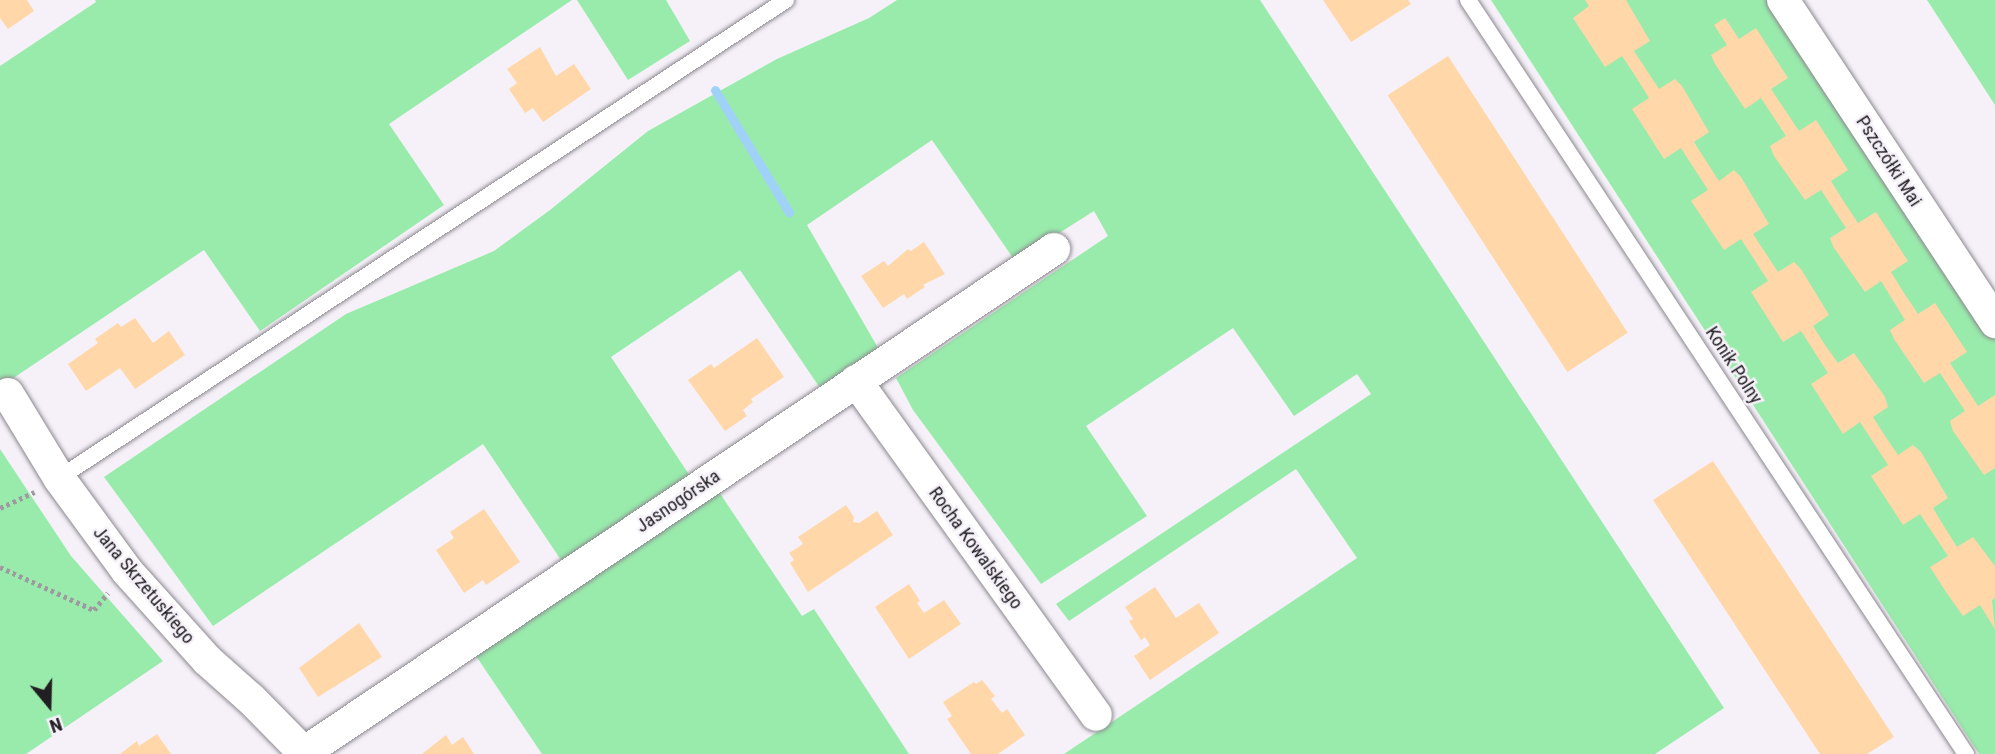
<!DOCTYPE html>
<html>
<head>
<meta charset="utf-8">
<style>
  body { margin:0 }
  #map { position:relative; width:1995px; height:754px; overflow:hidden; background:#f6f1f9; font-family:"Roboto Condensed",sans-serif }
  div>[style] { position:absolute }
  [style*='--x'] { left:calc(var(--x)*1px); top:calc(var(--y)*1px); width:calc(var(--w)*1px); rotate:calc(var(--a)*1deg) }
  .green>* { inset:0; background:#99ebac }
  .stream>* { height:9px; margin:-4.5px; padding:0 4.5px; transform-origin:4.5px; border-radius:4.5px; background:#a0d2f8 }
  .building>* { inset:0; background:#ffd7a9; transform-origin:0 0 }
  .path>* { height:4.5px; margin-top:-2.25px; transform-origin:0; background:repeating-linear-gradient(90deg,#9e9aa0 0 3.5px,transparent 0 7px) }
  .roads { filter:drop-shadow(0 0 2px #8c888f) drop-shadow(0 0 2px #8c888f) }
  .lane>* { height:16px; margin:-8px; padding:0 8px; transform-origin:8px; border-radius:8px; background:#fff }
  .street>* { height:32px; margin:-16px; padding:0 16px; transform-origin:16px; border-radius:16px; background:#fff }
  span { translate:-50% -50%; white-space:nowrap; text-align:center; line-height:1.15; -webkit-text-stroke:5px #f6f1f9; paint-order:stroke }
  .street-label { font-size:19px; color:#211f22 }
  .north { position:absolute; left:14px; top:670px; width:70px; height:70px; -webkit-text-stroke:5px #f6f1f9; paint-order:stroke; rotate:161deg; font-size:19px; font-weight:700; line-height:28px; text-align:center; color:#211f22 }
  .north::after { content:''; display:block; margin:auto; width:24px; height:32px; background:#211f22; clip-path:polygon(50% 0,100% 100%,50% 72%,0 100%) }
</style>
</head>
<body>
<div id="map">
  <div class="green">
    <div style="clip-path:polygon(95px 0,572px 0,389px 124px,444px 205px,260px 331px,204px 250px,0 387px,0 66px,96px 2px)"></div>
    <div style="clip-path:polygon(577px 0,666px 0,690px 41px,628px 80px)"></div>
    <div style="clip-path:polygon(897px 0,1260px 0,1724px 708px,1655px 754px,1064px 754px,1357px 558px,1296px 469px,1069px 621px,1056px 604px,1371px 394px,1357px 374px,1294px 416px,1233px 328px,1086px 426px,1147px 516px,1041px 584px,913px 410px,896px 378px,1108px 236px,1094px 211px,1015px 261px,932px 140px,807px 225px,881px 353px,820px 388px,740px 270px,611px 357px,690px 476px,563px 563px,483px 444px,213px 626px,104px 477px,346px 314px,494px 251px,550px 210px,648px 131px,777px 59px,869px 18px)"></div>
    <div style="clip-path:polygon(1491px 0,1790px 0,1995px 309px,1995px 754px,1979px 754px)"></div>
    <div style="clip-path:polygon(1927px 0,1995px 0,1995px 105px)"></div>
    <div style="clip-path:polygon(0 449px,71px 556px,163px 661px,26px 754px,0 754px)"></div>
    <div style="clip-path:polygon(719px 492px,802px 616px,814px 609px,909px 754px,542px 754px,476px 656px)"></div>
  </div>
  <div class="stream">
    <div style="--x:715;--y:90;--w:143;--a:58.8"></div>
  </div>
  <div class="building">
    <div style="clip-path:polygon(0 0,27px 0,34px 11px,8px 29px,0 18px)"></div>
    <div style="clip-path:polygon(1323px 0,1408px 0,1411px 4px,1351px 42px)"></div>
    <div style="clip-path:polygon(1585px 0,1626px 0,1650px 41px,1634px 51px,1659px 89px,1675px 79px,1682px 86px,1709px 132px,1694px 142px,1706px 161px,1719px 181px,1734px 170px,1741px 177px,1769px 224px,1753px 234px,1778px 272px,1794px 262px,1801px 269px,1829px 315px,1813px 326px,1825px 345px,1838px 363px,1854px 353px,1885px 397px,1888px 407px,1873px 417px,1885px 436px,1898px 455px,1913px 445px,1921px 452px,1948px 498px,1933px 508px,1945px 528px,1957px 547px,1973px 537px,1995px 566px,1995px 598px,1992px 600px,1995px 629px,1980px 605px,1963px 616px,1946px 592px,1930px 567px,1948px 556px,1920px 514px,1903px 525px,1871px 476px,1888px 465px,1860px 422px,1843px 434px,1811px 384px,1828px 373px,1801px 331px,1783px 342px,1751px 292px,1768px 281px,1741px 239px,1724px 250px,1691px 201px,1708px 190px,1681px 148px,1664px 159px,1632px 109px,1649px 98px,1636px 77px,1622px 56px,1605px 67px,1573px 18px,1589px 6px)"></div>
    <div style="clip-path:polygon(1725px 18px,1739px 39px,1756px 28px,1788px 78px,1771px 89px,1799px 131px,1816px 120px,1848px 170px,1831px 181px,1844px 202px,1858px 223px,1876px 212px,1908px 261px,1891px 272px,1904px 293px,1918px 314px,1935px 303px,1967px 352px,1950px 363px,1978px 406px,1995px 395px,1995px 468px,1984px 475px,1953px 431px,1950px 421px,1965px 411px,1940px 373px,1924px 383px,1894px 339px,1890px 330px,1905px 320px,1881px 281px,1865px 292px,1834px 248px,1830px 238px,1846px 228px,1821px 190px,1805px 200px,1774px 156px,1770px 146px,1786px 136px,1761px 98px,1745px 109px,1715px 64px,1711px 55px,1727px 45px,1714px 25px)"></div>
    <div style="clip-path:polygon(540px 47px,556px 76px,574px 64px,591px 89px,543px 122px,533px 108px,525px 113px,509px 89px,517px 83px,507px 69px)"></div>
    <div style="left:1448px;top:56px;width:330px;height:72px;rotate:57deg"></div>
    <div style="clip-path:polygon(924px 242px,945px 274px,923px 285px,925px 287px,907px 299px,904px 294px,883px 308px,861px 276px,884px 261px,888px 266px,908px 249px,911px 251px)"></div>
    <div style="clip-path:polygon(135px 318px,153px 343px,169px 331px,185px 355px,135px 389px,120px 368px,86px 391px,68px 364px,98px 343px,95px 339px,118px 323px,121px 327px)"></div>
    <div style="clip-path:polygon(757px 338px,784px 377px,751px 399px,753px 402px,743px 410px,747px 416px,725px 431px,688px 380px,711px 364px,714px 368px)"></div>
    <div style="clip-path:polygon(1713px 461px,1894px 737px,1867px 754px,1820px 754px,1653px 500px)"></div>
    <div style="clip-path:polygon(846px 505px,854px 517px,853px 522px,859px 523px,877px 511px,893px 535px,808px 592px,790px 563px,794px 560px,789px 553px,803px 544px,798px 537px)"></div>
    <div style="clip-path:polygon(484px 509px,520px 562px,486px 585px,483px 580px,464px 593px,436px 550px,454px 538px,450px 532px)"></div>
    <div style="clip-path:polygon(909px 584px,920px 601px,917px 603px,924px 613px,944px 600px,961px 624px,909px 659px,875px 607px)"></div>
    <div style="clip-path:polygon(1155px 587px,1176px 618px,1199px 603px,1219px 633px,1150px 680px,1134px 656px,1150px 645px,1145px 637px,1141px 640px,1129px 621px,1133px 619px,1125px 607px)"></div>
    <div style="clip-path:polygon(359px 623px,382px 657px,318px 697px,299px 668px)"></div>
    <div style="clip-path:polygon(982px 680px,995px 696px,991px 699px,1002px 713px,1007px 709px,1025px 735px,998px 754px,971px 754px,947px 719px,952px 716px,943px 702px,974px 682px,976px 684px)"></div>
    <div style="clip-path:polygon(157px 734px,171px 754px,120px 754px,137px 741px,139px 746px)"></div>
    <div style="clip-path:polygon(446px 735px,452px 745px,463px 737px,474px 754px,422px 754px)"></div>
  </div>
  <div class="path">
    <div style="--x:0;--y:508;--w:38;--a:-25"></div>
    <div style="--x:0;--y:567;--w:103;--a:24.6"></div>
    <div style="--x:94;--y:610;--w:22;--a:-51"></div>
  </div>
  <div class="roads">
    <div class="lane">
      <div style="--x:1468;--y:0;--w:904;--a:56.56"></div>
      <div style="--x:59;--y:478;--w:870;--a:-33.32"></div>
    </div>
    <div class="street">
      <div style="--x:1783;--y:0;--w:386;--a:56.6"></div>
      <div style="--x:856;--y:381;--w:411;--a:54.3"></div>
      <div style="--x:8;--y:394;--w:98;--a:58.7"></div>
      <div style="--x:59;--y:478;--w:115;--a:53.8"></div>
      <div style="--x:127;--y:571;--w:120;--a:48"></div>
      <div style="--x:207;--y:660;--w:59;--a:41.6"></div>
      <div style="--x:251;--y:699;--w:77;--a:45.5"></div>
      <div style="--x:302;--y:754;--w:906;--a:-33.88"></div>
    </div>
  </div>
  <div class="street-label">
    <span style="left:1889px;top:161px;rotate:57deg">Pszczółki Mai</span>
    <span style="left:1734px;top:365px;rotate:57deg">Konik Polny</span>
    <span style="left:678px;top:501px;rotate:-34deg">Jasnogórska</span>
    <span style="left:976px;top:548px;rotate:54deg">Rocha Kowalskiego</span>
    <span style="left:144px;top:585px;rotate:50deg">Jana Skrzetuskiego</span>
  </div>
  <div class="north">N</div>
</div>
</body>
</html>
